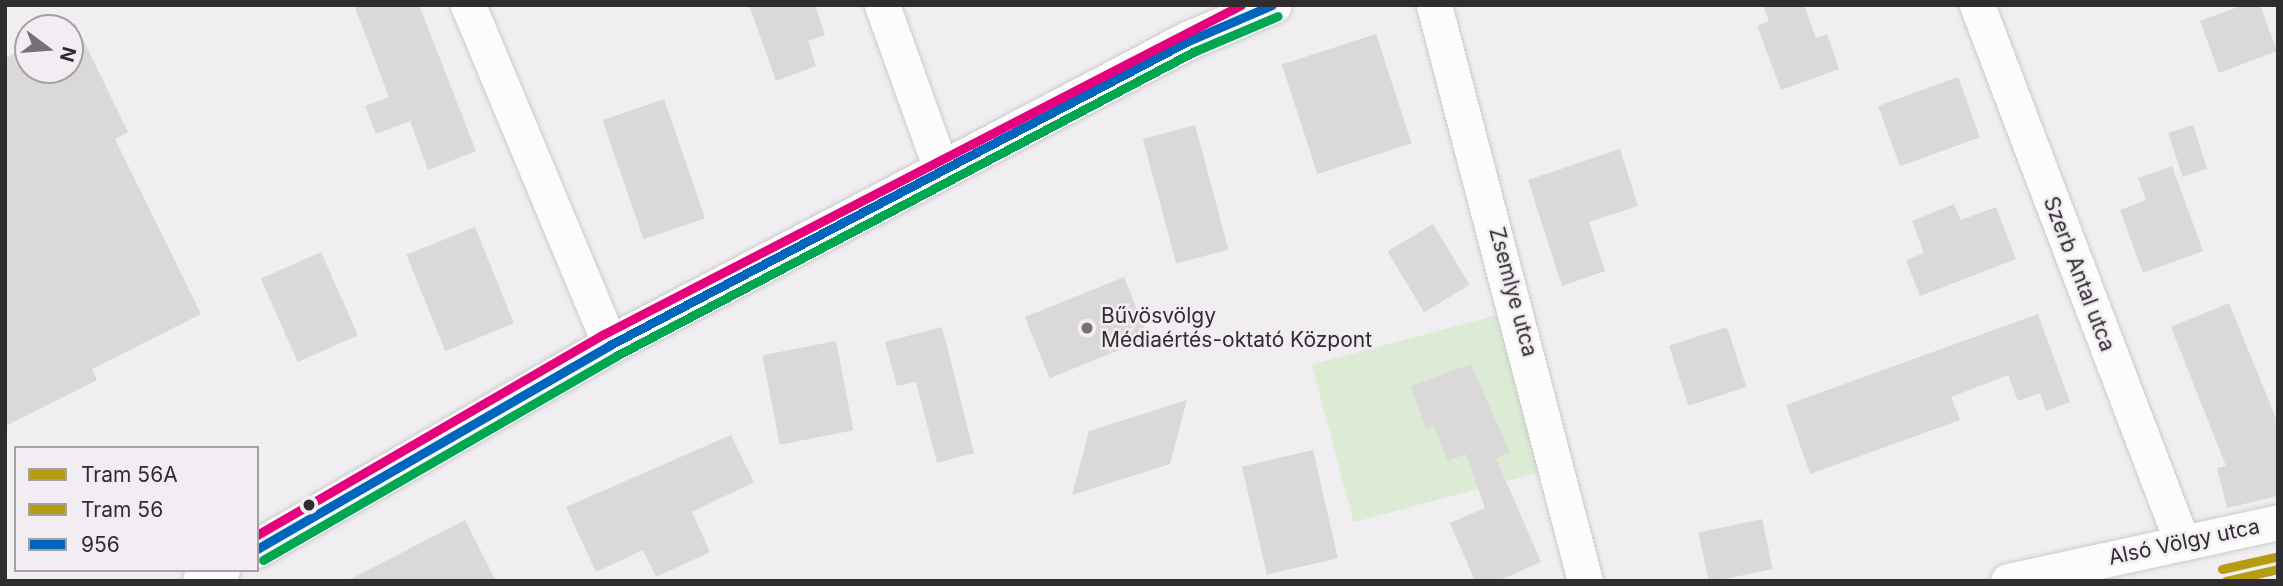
<!DOCTYPE html>
<html>
<head>
<meta charset="utf-8">
<style>
  body { margin:0 }
  #map { position:relative; width:2283px; height:586px; overflow:hidden; background:#f1eef1; font-family:Inter,sans-serif }
  div>[style] { position:absolute }
  [style*='--x'] { left:calc(var(--x)*1px); top:calc(var(--y)*1px); width:calc(var(--w)*1px); rotate:calc(var(--a)*1deg) }
  .green>* { inset:0; background:#dbebd4; transform-origin:0 0 }
  .building>* { inset:0; background:#dad8d8; transform-origin:0 0 }
  .roads { filter:drop-shadow(0 0 2px #cccacc) drop-shadow(0 0 2px #cccacc) }
  .minor>* { height:35px; margin:-17.5px; padding:0 17.5px; transform-origin:17.5px; border-radius:17.5px; background:#fdfcfd }
  .secondary>* { height:38px; margin:-19px; padding:0 19px; transform-origin:19px; border-radius:19px; background:#fdfcfd }
  .bus-1>* { height:9px; margin:-4.5px; padding:0 4.5px; transform-origin:4.5px; border-radius:4.5px; background:#0065bd }
  .bus-2>* { height:9px; margin:-4.5px; padding:0 4.5px; transform-origin:4.5px; border-radius:4.5px; background:#00a651 }
  .bus-3>* { height:9px; margin:-4.5px; padding:0 4.5px; transform-origin:4.5px; border-radius:4.5px; background:#e5007d }
  .tram-1>* { height:9px; margin:-4.5px; padding:0 4.5px; transform-origin:4.5px; border-radius:4.5px; background:#b69c10 }
  .tram-2>* { height:9px; margin:-4.5px; padding:0 4.5px; transform-origin:4.5px; border-radius:4.5px; background:#b69c10 }
  .dots>* { width:19px; height:19px; translate:-50% -50%; box-sizing:border-box; border:4px solid #f2edf2; border-radius:50% }
  span { translate:-50% -50%; white-space:nowrap; text-align:center; line-height:1.15; -webkit-text-stroke:5px #f2edf2; paint-order:stroke }
  .street-label { font-size:21px; color:#2f2d2f }
  .poi-label { font-size:21px; color:#2f2d2f }
  .left { translate:0 -50%; text-align:left }
  .frame { position:absolute; inset:0; border:7px solid #2f2d2f; pointer-events:none }
  .legend { position:absolute; left:14px; top:446px; width:245px; height:126px; box-sizing:border-box; background:#f2edf2; border:2px solid #a4a0a4; margin:0; padding:9px 12px; list-style:none; font-size:21px; color:#2f2d2f }
  .legend li { display:flex; align-items:center; gap:14px; height:35px }
  .legend b { width:35px; border:2px solid #a4a0a4 }
  .north { position:absolute; left:14px; top:14px; width:70px; height:70px; box-sizing:border-box; background:#f2edf2; border:2px solid #a4a0a4; border-radius:50%; rotate:106deg; font-size:19px; font-weight:700; line-height:28px; text-align:center; color:#2f2d2f }
  .north::after { content:''; display:block; margin:auto; width:24px; height:32px; background:#737173; clip-path:polygon(50% 0,100% 100%,50% 72%,0 100%) }
</style>
</head>
<body>
<div id="map">
  <div class="green">
    <div style="left:1497px;top:315px;width:163px;height:192px;rotate:75deg"></div>
  </div>
  <div class="building">
    <div style="clip-path:polygon(354px 5px,419px 5px,476px 151px,428px 170px,410px 121px,376px 134px,365px 106px,389px 97px)"></div>
    <div style="clip-path:polygon(749px 5px,815px 5px,825px 35px,808px 41px,816px 66px,776px 81px)"></div>
    <div style="clip-path:polygon(1763px 5px,1804px 5px,1816px 38px,1827px 34px,1839px 69px,1781px 90px,1757px 26px,1769px 21px)"></div>
    <div style="clip-path:polygon(2243px 5px,2260px 5px,2277px 51px,2219px 73px,2200px 21px)"></div>
    <div style="clip-path:polygon(75px 23px,128px 132px,115px 139px,201px 314px,92px 369px,97px 380px,5px 426px,5px 58px,28px 47px,28px 70px,70px 70px,66px 28px)"></div>
    <div style="left:1376px;top:34px;width:115px;height:99px;rotate:72deg"></div>
    <div style="left:1958px;top:77px;width:64px;height:85px;rotate:70deg"></div>
    <div style="left:664px;top:99px;width:126px;height:65px;rotate:71deg"></div>
    <div style="left:1195px;top:125px;width:129px;height:54px;rotate:75deg"></div>
    <div style="left:2193px;top:125px;width:46px;height:26px;rotate:72deg"></div>
    <div style="clip-path:polygon(1620px 149px,1638px 206px,1589px 222px,1605px 271px,1562px 286px,1528px 180px)"></div>
    <div style="clip-path:polygon(2172px 166px,2203px 251px,2143px 273px,2120px 210px,2146px 200px,2138px 178px)"></div>
    <div style="clip-path:polygon(1954px 204px,1961px 220px,1996px 207px,2016px 259px,1920px 296px,1906px 260px,1924px 253px,1912px 221px)"></div>
    <div style="left:1433px;top:224px;width:71px;height:53px;rotate:59deg"></div>
    <div style="left:475px;top:227px;width:104px;height:74px;rotate:68deg"></div>
    <div style="left:321px;top:252px;width:91px;height:66px;rotate:66deg"></div>
    <div style="left:1124px;top:277px;width:66px;height:107px;rotate:68deg"></div>
    <div style="clip-path:polygon(2229px 303px,2278px 423px,2278px 496px,2227px 508px,2217px 468px,2226px 466px,2171px 327px)"></div>
    <div style="clip-path:polygon(2038px 314px,2070px 402px,2046px 411px,2040px 393px,2018px 401px,2008px 375px,1951px 397px,1960px 420px,1810px 474px,1786px 405px)"></div>
    <div style="clip-path:polygon(942px 327px,974px 453px,937px 463px,916px 382px,897px 386px,885px 342px)"></div>
    <div style="left:1727px;top:327px;width:63px;height:61px;rotate:72deg"></div>
    <div style="left:836px;top:341px;width:91px;height:75px;rotate:79deg"></div>
    <div style="clip-path:polygon(1471px 364px,1510px 453px,1496px 458px,1541px 562px,1498px 581px,1475px 581px,1450px 523px,1485px 508px,1466px 454px,1447px 461px,1434px 425px,1426px 429px,1411px 386px)"></div>
    <div style="clip-path:polygon(1187px 400px,1170px 464px,1072px 495px,1089px 431px)"></div>
    <div style="clip-path:polygon(731px 435px,754px 482px,692px 512px,710px 552px,656px 577px,643px 550px,596px 572px,566px 507px)"></div>
    <div style="left:1313px;top:450px;width:111px;height:73px;rotate:77deg"></div>
    <div style="left:1762px;top:519px;width:51px;height:65px;rotate:78deg"></div>
    <div style="clip-path:polygon(465px 520px,496px 581px,347px 581px)"></div>
  </div>
  <div class="roads">
    <div class="minor">
      <div style="--x:468;--y:5;--w:368;--a:67.3"></div>
      <div style="--x:882;--y:5;--w:174;--a:70.2"></div>
      <div style="--x:1434;--y:5;--w:595;--a:75.31"></div>
      <div style="--x:1977;--y:5;--w:575;--a:69.11"></div>
      <div style="--x:2008;--y:581;--w:276;--a:-12.3"></div>
    </div>
    <div class="secondary">
      <div style="--x:257;--y:549;--w:408;--a:-30"></div>
      <div style="--x:610;--y:345;--w:653;--a:-27.74"></div>
      <div style="--x:1188;--y:41;--w:92;--a:-23"></div>
      <div style="--x:202;--y:581;--w:22;--a:-30"></div>
    </div>
  </div>
  <div class="bus-1">
    <div style="--x:257;--y:549;--w:408;--a:-30"></div>
    <div style="--x:610;--y:345;--w:653;--a:-27.74"></div>
    <div style="--x:1188;--y:41;--w:91;--a:-23.2"></div>
  </div>
  <div class="bus-2">
    <div style="--x:263;--y:560;--w:408;--a:-30"></div>
    <div style="--x:616;--y:356;--w:652;--a:-27.78"></div>
    <div style="--x:1193;--y:52;--w:92;--a:-23"></div>
  </div>
  <div class="bus-3">
    <div style="--x:257;--y:535;--w:401;--a:-30.1"></div>
    <div style="--x:604;--y:334;--w:717;--a:-27.32"></div>
  </div>
  <div class="tram-1">
    <div style="--x:2226;--y:581;--w:53;--a:-13"></div>
  </div>
  <div class="tram-2">
    <div style="--x:2222;--y:569;--w:54;--a:-12.8"></div>
  </div>
  <div class="dots">
    <div style="left:1087px;top:328px;background:#737173"></div>
    <div style="left:309px;top:505px;background:#2f2d2f"></div>
  </div>
  <div class="street-label">
    <span style="left:2079px;top:274px;rotate:69deg">Szerb Antal utca</span>
    <span style="left:1513px;top:292px;rotate:75deg">Zsemlye utca</span>
    <span style="left:2184px;top:542px;rotate:-12deg">Alsó Völgy utca</span>
  </div>
  <div class="poi-label">
    <span class="left" style="left:1101px;top:328px">Bűvösvölgy<br>Médiaértés-oktató Központ</span>
  </div>
  <div class="frame"></div>
  <ul class="legend">
  <li><b style="height:9px;background:#b69c10"></b>Tram 56A</li>
  <li><b style="height:9px;background:#b69c10"></b>Tram 56</li>
  <li><b style="height:9px;background:#0065bd"></b>956</li>
  </ul>
  <div class="north">N</div>
</div>
</body>
</html>
